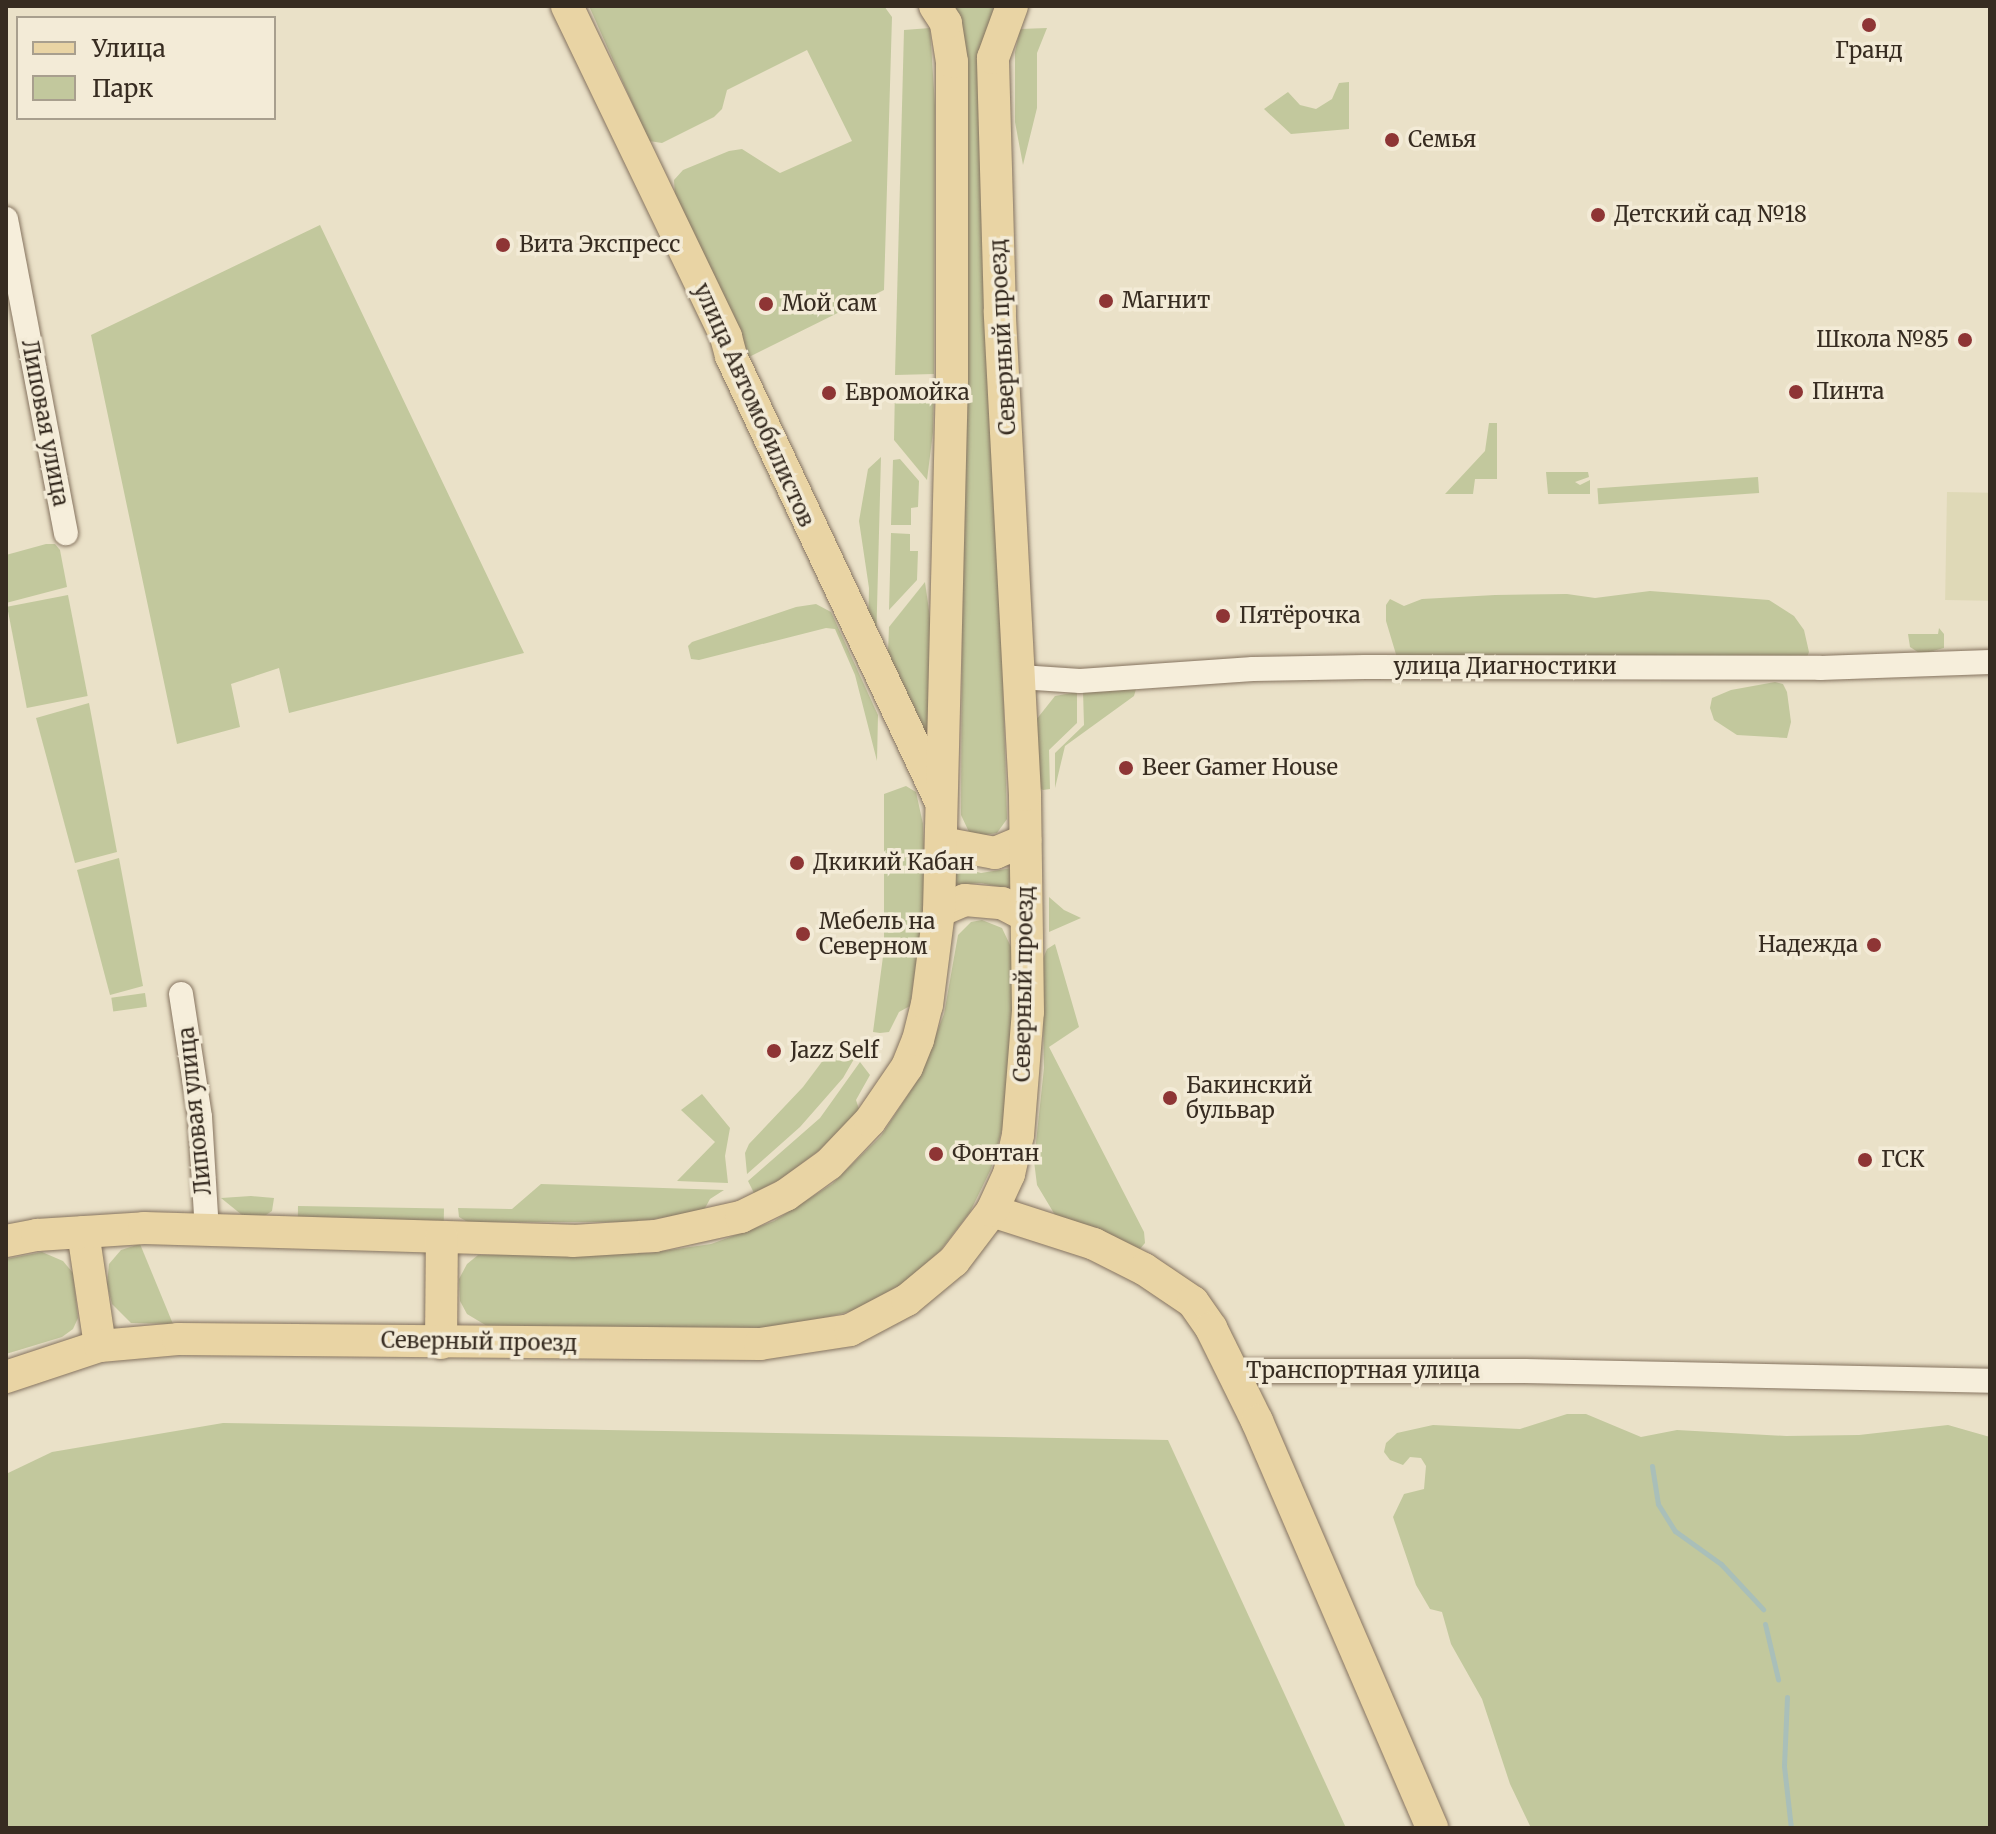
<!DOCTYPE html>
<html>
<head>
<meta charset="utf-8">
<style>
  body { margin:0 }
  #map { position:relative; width:1996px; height:1834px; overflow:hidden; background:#eae1c8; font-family:Merriweather,serif }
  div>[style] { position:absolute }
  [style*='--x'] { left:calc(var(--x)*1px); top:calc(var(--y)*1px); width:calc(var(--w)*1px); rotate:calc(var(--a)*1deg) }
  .farmland>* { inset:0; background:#dfd9b7; transform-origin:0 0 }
  .green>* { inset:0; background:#c2c89d; transform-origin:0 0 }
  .stream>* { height:5px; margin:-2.5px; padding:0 2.5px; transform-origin:2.5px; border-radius:2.5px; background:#a9bfb9 }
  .roads { filter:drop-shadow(0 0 2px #85735f) drop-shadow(0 0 2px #85735f) }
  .minor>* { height:24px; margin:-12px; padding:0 12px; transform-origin:12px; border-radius:12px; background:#f6eedb }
  .major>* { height:32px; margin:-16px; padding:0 16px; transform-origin:16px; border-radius:16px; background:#e9d4a4 }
  .dots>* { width:22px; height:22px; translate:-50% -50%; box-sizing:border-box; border:4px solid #f3ebd7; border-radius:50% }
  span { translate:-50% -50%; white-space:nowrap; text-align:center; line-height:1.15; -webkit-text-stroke:7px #f3ebd7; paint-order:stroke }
  .poi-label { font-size:22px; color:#372c21 }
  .left { translate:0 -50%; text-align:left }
  .right { translate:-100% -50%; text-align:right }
  .street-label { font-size:22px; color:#372c21 }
  .frame { position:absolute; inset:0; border:8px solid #372c21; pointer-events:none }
  .legend { position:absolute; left:16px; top:16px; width:260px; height:104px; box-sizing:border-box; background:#f3ebd7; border:2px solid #a89f8e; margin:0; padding:10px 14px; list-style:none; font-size:24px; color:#372c21 }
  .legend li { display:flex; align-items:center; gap:16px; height:40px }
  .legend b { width:40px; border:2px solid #a89f8e }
</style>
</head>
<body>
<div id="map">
  <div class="farmland">
    <div style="left:1947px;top:492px;width:43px;height:108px;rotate:1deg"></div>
  </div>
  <div class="green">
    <div style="clip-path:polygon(589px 6px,884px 6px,892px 17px,884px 290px,749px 357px,675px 196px,674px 180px,683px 170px,729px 151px,742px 149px,780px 173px,852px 141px,807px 50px,727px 90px,722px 109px,714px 117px,662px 143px,649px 141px)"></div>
    <div style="clip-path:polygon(955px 6px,996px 6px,995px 397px,1007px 819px,997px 833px,985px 835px,969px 832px,961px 815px,965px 53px)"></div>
    <div style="clip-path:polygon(930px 28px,935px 106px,934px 374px,895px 375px,904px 30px)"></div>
    <div style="clip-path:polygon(1047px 28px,1037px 53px,1037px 108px,1023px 165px,1015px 122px,1015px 52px,1020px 29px)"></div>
    <div style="clip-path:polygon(1349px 82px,1349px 129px,1291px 134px,1264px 109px,1288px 92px,1300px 105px,1316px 109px,1332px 99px,1339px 83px)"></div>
    <div style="clip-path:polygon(320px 225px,524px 653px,289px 713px,279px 668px,231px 684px,240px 727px,177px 744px,91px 335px)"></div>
    <div style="clip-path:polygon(934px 385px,933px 432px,927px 480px,894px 440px,895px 387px)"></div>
    <div style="clip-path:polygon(1489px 423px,1497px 423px,1497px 479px,1475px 479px,1473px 494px,1445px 494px,1485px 451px)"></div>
    <div style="clip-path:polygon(881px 457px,876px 646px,868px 631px,869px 588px,859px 521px,868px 469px)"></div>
    <div style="clip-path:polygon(900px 459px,919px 481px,918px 507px,911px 508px,911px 525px,891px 525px,893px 460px)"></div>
    <div style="clip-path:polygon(1546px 472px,1588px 472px,1589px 477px,1575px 482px,1580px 485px,1590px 480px,1590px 494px,1548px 494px)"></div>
    <div style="left:1758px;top:477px;width:16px;height:161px;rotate:86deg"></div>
    <div style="clip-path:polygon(891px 533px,910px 534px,910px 551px,918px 551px,917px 580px,889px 610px)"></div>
    <div style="clip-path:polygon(46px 544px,55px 544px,60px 550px,67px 587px,6px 603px,6px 555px)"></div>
    <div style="clip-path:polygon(925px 582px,932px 632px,931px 740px,924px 741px,888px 652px,889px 627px)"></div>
    <div style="clip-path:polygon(1650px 591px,1769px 600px,1794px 616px,1804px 630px,1809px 652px,1807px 657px,1398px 661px,1386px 621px,1386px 605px,1390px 599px,1404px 606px,1422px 599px,1495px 595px,1567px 594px,1595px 598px)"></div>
    <div style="left:68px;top:595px;width:103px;height:62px;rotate:79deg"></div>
    <div style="clip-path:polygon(816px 604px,831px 612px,878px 715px,877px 761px,855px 675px,835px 629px,826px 628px,699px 660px,691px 659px,688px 646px,692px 642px,796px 607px)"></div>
    <div style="clip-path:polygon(1939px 628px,1944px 634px,1944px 648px,1921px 654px,1910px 647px,1908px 634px,1938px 634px)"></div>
    <div style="clip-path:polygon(1775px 682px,1783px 684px,1787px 692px,1791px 722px,1787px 738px,1737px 735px,1714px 720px,1710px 708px,1712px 698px,1731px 690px)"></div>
    <div style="clip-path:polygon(1136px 689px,1134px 696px,1065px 746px,1055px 788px,1055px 753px,1084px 725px,1083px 691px)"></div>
    <div style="clip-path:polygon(1077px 692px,1077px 723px,1049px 750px,1050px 789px,1043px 790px,1036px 785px,1036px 720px,1055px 696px)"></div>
    <div style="clip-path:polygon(89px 703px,117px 852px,75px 863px,36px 718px)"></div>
    <div style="clip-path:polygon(906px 786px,916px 792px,923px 824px,926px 895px,910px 1006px,899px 1012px,889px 1032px,880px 1033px,873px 1032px,884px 949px,884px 794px)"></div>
    <div style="clip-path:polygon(119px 858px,143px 986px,110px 995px,77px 870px)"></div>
    <div style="clip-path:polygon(954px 866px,981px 873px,1012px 868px,1013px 890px,981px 883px,954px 885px)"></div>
    <div style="clip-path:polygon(1049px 897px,1064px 910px,1081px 918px,1049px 932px)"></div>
    <div style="clip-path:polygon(982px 920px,1002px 928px,1011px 947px,1013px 1004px,1003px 1126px,991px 1169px,970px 1212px,940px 1251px,902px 1284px,852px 1311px,776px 1330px,487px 1326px,467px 1314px,460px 1301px,459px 1279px,467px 1264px,478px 1255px,649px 1253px,711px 1244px,774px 1221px,832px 1184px,881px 1136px,919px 1078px,944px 1014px,958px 935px,971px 922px)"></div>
    <div style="clip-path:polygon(1055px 944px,1079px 1027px,1049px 1047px,1144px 1232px,1145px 1243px,1139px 1250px,1055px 1215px,1037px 1185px,1034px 1161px,1044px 1068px,1042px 961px,1047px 949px)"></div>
    <div style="left:145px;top:993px;width:14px;height:34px;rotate:82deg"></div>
    <div style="clip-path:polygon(834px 1052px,854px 1059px,843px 1078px,800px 1127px,747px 1174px,745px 1153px,749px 1144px,803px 1087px,827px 1055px)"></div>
    <div style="clip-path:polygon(860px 1062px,870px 1075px,856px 1100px,859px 1109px,821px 1149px,781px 1179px,754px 1193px,748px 1181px,820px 1118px)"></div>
    <div style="clip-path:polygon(702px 1094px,730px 1128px,725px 1156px,728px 1183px,677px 1181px,715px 1142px,681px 1110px)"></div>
    <div style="clip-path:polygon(541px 1184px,724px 1190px,710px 1199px,704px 1210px,639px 1222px,468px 1222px,459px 1217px,458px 1208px,512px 1209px)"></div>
    <div style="clip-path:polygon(251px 1196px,274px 1198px,272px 1211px,263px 1217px,242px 1215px,221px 1198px)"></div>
    <div style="left:298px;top:1206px;width:146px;height:14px;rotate:1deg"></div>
    <div style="clip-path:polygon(140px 1244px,173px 1324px,131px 1323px,112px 1304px,107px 1284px,109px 1264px,121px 1250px)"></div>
    <div style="clip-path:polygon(42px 1252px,63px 1261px,73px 1273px,78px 1318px,73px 1329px,62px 1337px,6px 1354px,6px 1259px)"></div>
    <div style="clip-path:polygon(1567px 1414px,1586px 1414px,1641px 1437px,1677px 1430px,1786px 1436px,1859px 1435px,1948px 1425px,1990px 1437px,1990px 1828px,1531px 1828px,1510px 1784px,1482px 1699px,1451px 1644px,1442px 1612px,1430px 1609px,1416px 1585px,1393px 1517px,1404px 1494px,1424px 1489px,1426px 1466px,1421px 1458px,1410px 1457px,1403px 1465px,1390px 1460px,1384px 1452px,1386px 1443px,1397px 1433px,1433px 1425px,1520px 1429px)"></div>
    <div style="clip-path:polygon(223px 1423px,1168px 1440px,1346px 1828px,6px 1828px,6px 1474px,52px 1452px)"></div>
  </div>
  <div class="stream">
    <div style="--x:1652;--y:1466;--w:38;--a:81"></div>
    <div style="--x:1658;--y:1504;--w:32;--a:58"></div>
    <div style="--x:1675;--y:1531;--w:57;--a:35.7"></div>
    <div style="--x:1721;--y:1564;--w:62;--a:47"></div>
    <div style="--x:1765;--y:1624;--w:57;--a:76.7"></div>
    <div style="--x:1787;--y:1697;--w:69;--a:92.5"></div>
    <div style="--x:1784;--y:1766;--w:62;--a:83.6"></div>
  </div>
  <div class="roads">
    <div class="minor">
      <div style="--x:6;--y:219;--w:320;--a:79.2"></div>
      <div style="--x:1020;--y:677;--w:60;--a:3.8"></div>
      <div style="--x:1080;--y:681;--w:173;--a:-4"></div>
      <div style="--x:1253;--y:669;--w:112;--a:-1"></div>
      <div style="--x:1365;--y:667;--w:455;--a:0.1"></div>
      <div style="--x:1820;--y:668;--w:170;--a:-2"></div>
      <div style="--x:181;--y:994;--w:124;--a:81.2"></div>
      <div style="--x:200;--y:1117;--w:113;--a:86.5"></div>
      <div style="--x:1233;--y:1371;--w:292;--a:0"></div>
      <div style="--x:1525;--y:1371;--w:465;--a:1.2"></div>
    </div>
    <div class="major">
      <div style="--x:567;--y:6;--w:367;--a:64.3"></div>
      <div style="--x:726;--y:337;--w:20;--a:75"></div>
      <div style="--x:731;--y:356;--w:492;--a:64.8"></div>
      <div style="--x:942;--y:843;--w:54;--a:10.7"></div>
      <div style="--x:995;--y:853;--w:33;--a:-23"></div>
      <div style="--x:939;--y:911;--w:28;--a:-23"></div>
      <div style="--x:965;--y:900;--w:37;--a:5"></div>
      <div style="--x:1002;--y:903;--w:27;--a:28"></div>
      <div style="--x:992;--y:1211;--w:107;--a:17.9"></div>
      <div style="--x:1094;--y:1244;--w:56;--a:26.6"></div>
      <div style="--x:1144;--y:1269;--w:59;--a:34"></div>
      <div style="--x:1193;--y:1302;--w:32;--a:55"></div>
      <div style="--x:1211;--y:1328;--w:104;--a:63.7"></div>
      <div style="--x:1257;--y:1421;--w:443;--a:66.7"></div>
      <div style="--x:83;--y:1232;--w:115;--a:81.5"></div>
      <div style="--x:6;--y:1241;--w:32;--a:-11"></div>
      <div style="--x:37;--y:1235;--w:107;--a:-3.7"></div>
      <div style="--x:144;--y:1228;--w:429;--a:1.7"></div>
      <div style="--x:573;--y:1241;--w:82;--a:-3.5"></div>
      <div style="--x:655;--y:1236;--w:88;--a:-12.5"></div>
      <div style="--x:741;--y:1217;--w:50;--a:-26.1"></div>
      <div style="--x:786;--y:1195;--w:53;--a:-35.8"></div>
      <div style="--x:829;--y:1164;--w:59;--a:-46.4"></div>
      <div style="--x:870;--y:1121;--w:65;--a:-55.6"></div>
      <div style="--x:907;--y:1067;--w:29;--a:-68"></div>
      <div style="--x:918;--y:1040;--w:36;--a:-76"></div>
      <div style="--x:927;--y:1005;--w:95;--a:-82.7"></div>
      <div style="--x:939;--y:911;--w:531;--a:-88.6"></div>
      <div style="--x:952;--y:380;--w:318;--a:-90"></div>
      <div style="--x:952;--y:62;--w:39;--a:-99"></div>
      <div style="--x:946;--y:23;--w:20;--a:-123"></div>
      <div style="--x:441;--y:1343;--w:106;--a:-89.5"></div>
      <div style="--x:6;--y:1377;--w:99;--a:-18.3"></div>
      <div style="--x:100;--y:1346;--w:78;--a:-5.1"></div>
      <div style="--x:178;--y:1339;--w:582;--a:0.49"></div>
      <div style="--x:760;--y:1344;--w:91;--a:-8.8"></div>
      <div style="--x:850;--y:1330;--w:64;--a:-27.8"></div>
      <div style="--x:907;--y:1300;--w:61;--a:-39.7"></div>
      <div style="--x:954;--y:1261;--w:63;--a:-52.8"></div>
      <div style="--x:992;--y:1211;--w:41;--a:-65.3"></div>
      <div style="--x:1009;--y:1174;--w:40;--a:-77"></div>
      <div style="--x:1018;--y:1135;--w:123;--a:-85.4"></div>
      <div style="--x:1028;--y:1012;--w:217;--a:-90.8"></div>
      <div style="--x:1025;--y:795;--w:484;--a:-93"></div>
      <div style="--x:1000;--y:312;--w:254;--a:-91.6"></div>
      <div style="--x:993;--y:58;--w:55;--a:-69.9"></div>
    </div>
  </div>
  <div class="dots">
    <div style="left:1869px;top:25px;background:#8e3535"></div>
    <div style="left:1392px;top:140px;background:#8e3535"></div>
    <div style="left:1598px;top:215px;background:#8e3535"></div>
    <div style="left:503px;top:245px;background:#8e3535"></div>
    <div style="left:1106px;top:301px;background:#8e3535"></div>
    <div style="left:766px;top:304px;background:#8e3535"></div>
    <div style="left:1965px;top:340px;background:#8e3535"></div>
    <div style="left:1796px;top:392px;background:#8e3535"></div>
    <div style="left:829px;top:393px;background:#8e3535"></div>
    <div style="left:1223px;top:616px;background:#8e3535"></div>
    <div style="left:1126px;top:768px;background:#8e3535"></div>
    <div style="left:797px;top:863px;background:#8e3535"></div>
    <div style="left:803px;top:934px;background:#8e3535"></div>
    <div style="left:1874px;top:945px;background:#8e3535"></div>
    <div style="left:774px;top:1051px;background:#8e3535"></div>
    <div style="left:1170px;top:1098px;background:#8e3535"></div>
    <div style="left:936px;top:1154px;background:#8e3535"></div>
    <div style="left:1865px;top:1160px;background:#8e3535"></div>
  </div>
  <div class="poi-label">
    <span style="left:1869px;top:51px">Гранд</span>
    <span class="left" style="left:1408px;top:140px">Семья</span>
    <span class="left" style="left:1614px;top:215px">Детский сад №18</span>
    <span class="left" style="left:519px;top:245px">Вита Экспресс</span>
    <span class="left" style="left:1122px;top:301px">Магнит</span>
    <span class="left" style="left:782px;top:304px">Мой сам</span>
    <span class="right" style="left:1949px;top:340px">Школа №85</span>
    <span class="left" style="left:1812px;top:392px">Пинта</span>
    <span class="left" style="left:845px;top:393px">Евромойка</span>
    <span class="left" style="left:1239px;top:616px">Пятёрочка</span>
    <span class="left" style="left:1142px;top:768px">Beer Gamer House</span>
    <span class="left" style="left:813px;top:863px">Дкикий Кабан</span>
    <span class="left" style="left:819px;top:934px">Мебель на<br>Северном</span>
    <span class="right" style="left:1858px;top:945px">Надежда</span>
    <span class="left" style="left:790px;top:1051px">Jazz Self</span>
    <span class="left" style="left:1186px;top:1098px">Бакинский<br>бульвар</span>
    <span class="left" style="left:952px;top:1154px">Фонтан</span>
    <span class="left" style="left:1881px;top:1160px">ГСК</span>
  </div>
  <div class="street-label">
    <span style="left:1003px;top:337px;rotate:-93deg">Северный проезд</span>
    <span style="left:754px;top:405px;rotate:66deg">улица Автомобилистов</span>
    <span style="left:45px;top:423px;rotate:79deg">Липовая улица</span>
    <span style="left:1505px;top:667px">улица Диагностики</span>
    <span style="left:1024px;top:984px;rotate:-89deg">Северный проезд</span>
    <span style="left:195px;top:1111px;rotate:-96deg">Липовая улица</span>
    <span style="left:479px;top:1342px;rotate:1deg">Северный проезд</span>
    <span style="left:1363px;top:1371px">Транспортная улица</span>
  </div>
  <div class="frame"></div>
  <ul class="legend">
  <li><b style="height:10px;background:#e9d4a4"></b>Улица</li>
  <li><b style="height:22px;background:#c2c89d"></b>Парк</li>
  </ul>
</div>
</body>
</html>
